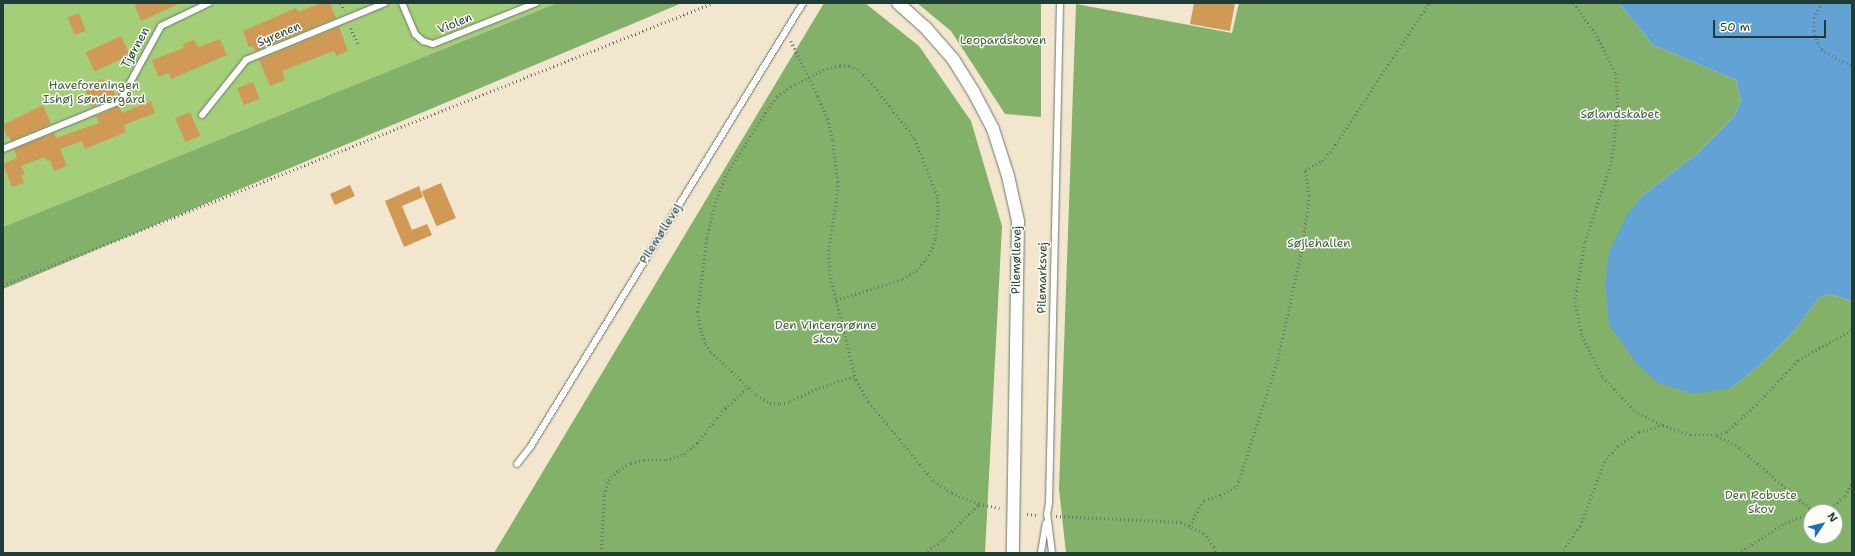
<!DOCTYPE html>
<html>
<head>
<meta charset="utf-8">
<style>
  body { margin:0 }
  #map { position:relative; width:1855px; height:556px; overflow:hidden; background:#f2e7ce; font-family:"Shantell Sans",sans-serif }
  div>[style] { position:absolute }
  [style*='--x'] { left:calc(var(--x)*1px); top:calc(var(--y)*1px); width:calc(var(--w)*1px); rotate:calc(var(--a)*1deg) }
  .green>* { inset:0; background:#a5ce79 }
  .forest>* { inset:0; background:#84b169 }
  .water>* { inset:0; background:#63a2d5 }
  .building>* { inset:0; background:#d19956; transform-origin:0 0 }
  .path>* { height:2.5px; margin-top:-1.25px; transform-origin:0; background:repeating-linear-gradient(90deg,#69786a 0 1px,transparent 0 4px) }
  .roads { filter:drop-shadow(0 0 1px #69786a) drop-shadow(0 0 1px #69786a) }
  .lane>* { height:6px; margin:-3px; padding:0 3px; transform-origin:3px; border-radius:3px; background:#fff }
  .street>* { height:12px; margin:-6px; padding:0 6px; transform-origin:6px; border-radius:6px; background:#fff }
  span { translate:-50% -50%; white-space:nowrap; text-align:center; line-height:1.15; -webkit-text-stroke:3px #fdfcf7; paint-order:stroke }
  .street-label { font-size:12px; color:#1f3d34 }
  .park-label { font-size:12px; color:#406145 }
  .frame { position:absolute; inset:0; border:4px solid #1f3d34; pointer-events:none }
  .north { position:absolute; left:1803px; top:504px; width:40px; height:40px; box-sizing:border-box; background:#fdfcf7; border:1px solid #a4b0a9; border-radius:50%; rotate:55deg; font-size:11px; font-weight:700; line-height:16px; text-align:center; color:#1f3d34 }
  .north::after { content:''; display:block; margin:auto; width:14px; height:18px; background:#1f6fb2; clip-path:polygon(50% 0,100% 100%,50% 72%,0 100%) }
  .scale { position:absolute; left:1713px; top:20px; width:113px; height:18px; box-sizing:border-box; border:2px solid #1f3d34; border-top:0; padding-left:5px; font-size:12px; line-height:14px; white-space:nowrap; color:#1f3d34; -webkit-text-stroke:3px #fdfcf7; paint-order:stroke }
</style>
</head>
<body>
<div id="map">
  <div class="green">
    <div style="clip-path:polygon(3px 3px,557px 3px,3px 227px)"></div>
  </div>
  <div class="forest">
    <div style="clip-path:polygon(557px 3px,682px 3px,3px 289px,3px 227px)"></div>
    <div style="clip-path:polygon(824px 3px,865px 3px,919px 46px,971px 121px,1002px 226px,985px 553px,494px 553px)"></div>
    <div style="clip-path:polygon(917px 3px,1041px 3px,1041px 117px,1005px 114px,951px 31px)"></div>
    <div style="clip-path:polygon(evenodd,1239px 3px,1619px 3px,1653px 45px,1736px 80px,1741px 101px,1734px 117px,1698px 153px,1643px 195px,1731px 388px,1754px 370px,1790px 336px,1819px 298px,1829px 294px,1852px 301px,1852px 553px,1066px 553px,1059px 489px,1076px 4px,1232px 33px,1239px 3px,1811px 512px,1835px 512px,1835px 536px,1811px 536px,1811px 512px)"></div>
  </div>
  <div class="water">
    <div style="clip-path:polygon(1619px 3px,1852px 3px,1852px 301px,1829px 294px,1819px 298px,1790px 336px,1754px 370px,1731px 388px,1693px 394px,1658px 383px,1635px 362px,1609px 324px,1605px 283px,1609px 252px,1627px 215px,1643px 195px,1698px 153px,1734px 117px,1741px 101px,1736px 80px,1653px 45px)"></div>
  </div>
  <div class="building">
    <div style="clip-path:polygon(134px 3px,181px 3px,141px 21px)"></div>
    <div style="clip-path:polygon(321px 3px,330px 3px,336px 18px,255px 51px,253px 46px,249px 47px,243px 31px,296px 8px,298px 12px)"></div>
    <div style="clip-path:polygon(1194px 3px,1235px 3px,1230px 31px,1190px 24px)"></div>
    <div style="left:79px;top:13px;width:19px;height:12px;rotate:69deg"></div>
    <div style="clip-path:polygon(339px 27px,348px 51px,336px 56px,334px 51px,282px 71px,285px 80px,270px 86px,259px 60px)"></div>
    <div style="left:121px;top:36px;width:21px;height:39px;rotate:65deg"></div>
    <div style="clip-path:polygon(220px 39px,227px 55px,171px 79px,169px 73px,158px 77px,152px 60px,184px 48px,183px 44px,194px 40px,198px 47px)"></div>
    <div style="clip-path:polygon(103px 79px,108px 90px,113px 88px,116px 98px,92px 107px,84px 87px)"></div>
    <div style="left:253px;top:82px;width:18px;height:17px;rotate:68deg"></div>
    <div style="clip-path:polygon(151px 101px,155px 113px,124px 125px,126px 132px,85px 149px,82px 141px,60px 149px,67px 166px,54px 171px,50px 160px,47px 161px,45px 157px,21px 166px,25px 174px,21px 175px,24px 183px,12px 187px,3px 164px,17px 158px,14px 149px,54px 133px,56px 138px,99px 123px,96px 116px,119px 106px,122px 113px)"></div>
    <div style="clip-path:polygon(43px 105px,51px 124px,11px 141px,9px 136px,7px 137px,3px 125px)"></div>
    <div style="left:190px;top:112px;width:26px;height:16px;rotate:67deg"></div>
    <div style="left:441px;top:183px;width:38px;height:21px;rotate:67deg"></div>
    <div style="left:350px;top:185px;width:12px;height:22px;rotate:66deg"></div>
    <div style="clip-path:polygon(419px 186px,423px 197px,402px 206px,412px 230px,427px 224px,432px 235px,404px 247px,385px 201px)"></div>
  </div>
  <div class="path">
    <div style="--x:341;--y:3;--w:8;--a:67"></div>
    <div style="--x:1574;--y:3;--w:40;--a:55.1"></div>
    <div style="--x:1597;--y:36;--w:42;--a:63.4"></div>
    <div style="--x:1616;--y:74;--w:35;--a:87"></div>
    <div style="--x:1618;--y:109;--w:52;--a:96.6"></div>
    <div style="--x:1612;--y:161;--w:86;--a:108.2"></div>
    <div style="--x:1585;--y:243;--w:60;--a:99.6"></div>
    <div style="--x:1575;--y:302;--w:35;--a:78"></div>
    <div style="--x:1582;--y:336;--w:46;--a:62.9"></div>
    <div style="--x:1603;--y:377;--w:47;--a:46.7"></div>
    <div style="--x:1635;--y:411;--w:31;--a:27"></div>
    <div style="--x:1663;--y:425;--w:30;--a:20"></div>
    <div style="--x:1691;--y:435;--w:26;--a:0"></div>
    <div style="--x:1717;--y:435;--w:9;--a:-18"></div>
    <div style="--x:1726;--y:432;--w:40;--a:-42"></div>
    <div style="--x:1756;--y:405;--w:62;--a:-47"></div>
    <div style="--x:1798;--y:360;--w:62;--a:-29.1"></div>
    <div style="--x:1822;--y:3;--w:17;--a:118"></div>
    <div style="--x:1814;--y:18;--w:13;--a:90"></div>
    <div style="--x:1814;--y:31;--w:16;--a:72"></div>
    <div style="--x:1819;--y:46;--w:8;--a:45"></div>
    <div style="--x:1825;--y:52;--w:30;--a:27"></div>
    <div style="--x:351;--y:28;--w:17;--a:66"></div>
    <div style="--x:791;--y:41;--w:61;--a:63.9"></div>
    <div style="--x:818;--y:96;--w:25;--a:67"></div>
    <div style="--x:828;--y:119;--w:23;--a:77"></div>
    <div style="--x:833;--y:141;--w:41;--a:83"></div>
    <div style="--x:838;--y:182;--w:16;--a:94"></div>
    <div style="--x:837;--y:198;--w:53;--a:98.7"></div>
    <div style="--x:829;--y:250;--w:24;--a:88"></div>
    <div style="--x:830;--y:274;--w:109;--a:76.2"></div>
    <div style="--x:856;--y:380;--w:26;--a:59"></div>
    <div style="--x:869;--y:402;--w:102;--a:50.6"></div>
    <div style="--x:934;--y:481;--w:22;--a:34"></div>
    <div style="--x:952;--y:493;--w:29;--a:22"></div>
    <div style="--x:979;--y:504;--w:21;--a:11"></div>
    <div style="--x:3;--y:285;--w:764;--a:-21.66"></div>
    <div style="--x:836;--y:300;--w:70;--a:-17.4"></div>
    <div style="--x:903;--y:279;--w:15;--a:-32"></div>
    <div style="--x:916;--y:271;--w:24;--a:-52"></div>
    <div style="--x:931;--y:252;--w:14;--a:-73"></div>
    <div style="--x:935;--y:239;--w:28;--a:-84"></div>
    <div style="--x:938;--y:211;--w:15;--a:-94"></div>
    <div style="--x:937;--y:196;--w:62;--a:-111.6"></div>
    <div style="--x:914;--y:138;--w:68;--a:-127.9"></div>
    <div style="--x:872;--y:84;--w:20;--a:-135"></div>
    <div style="--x:858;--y:70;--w:10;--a:-156"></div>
    <div style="--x:849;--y:66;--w:9;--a:180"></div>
    <div style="--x:840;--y:66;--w:16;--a:166"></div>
    <div style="--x:824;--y:70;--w:37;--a:153"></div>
    <div style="--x:791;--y:87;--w:17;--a:144"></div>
    <div style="--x:777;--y:97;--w:15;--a:127"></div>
    <div style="--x:768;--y:109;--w:79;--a:122.1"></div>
    <div style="--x:726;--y:176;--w:28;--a:111"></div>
    <div style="--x:716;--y:202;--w:38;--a:104"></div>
    <div style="--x:707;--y:239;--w:74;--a:97"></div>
    <div style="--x:698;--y:312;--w:19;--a:81"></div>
    <div style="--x:701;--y:331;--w:14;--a:69"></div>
    <div style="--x:706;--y:344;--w:9;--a:58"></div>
    <div style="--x:711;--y:352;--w:63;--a:43.1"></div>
    <div style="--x:757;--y:395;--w:15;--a:32"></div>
    <div style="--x:770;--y:403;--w:10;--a:6"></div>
    <div style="--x:780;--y:404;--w:10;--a:-17"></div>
    <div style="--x:790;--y:401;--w:32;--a:-24"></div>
    <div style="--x:819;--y:388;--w:37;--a:-19"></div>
    <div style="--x:1717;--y:436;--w:21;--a:25"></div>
    <div style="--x:1736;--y:445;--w:103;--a:40.7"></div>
    <div style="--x:1815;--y:512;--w:16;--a:-14"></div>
    <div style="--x:1831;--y:508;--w:18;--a:-41"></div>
    <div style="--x:1845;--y:496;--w:16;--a:-63"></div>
    <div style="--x:1027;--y:514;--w:10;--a:6"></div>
    <div style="--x:1056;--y:516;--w:125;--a:2.7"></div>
    <div style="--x:1181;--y:522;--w:25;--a:26"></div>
    <div style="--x:1204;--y:533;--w:17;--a:54"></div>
    <div style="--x:1214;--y:547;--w:6;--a:72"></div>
    <div style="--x:1189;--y:526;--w:30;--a:-60"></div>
    <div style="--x:1204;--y:500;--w:17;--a:-17"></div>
    <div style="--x:1220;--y:495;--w:19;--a:-28"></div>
    <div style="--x:1237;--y:486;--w:134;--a:-72.2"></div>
    <div style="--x:1278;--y:358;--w:113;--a:-77.7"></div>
    <div style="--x:1302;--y:248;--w:52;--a:-82.3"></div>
    <div style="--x:1309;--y:196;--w:26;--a:-99"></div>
    <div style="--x:1305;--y:170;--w:19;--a:-28"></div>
    <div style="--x:1322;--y:161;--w:21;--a:-51"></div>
    <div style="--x:1335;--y:145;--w:170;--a:-56.5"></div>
    <div style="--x:601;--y:553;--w:58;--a:-87"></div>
    <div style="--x:604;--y:495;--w:16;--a:-75"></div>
    <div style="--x:608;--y:480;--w:15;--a:-42"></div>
    <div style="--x:619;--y:470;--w:14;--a:-30"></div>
    <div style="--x:631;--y:463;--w:13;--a:-13"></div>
    <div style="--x:644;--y:460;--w:22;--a:0"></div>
    <div style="--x:666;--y:460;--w:19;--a:-18"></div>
    <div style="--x:684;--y:454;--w:17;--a:-40"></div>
    <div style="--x:697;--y:443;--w:45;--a:-51.3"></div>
    <div style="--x:725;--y:408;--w:31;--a:-42"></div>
    <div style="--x:924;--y:553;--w:23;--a:-34"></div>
    <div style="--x:943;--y:540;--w:51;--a:-45"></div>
    <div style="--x:1561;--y:553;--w:33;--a:-55"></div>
    <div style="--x:1580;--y:526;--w:68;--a:-69.4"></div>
    <div style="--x:1604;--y:462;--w:21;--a:-49"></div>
    <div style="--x:1618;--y:446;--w:25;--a:-34"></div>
    <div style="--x:1639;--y:432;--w:25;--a:-16"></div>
    <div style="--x:1738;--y:553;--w:56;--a:-32.6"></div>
    <div style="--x:1785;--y:523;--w:28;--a:-21"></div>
  </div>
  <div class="roads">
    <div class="lane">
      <div style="--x:402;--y:3;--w:34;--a:67"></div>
      <div style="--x:415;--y:34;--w:11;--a:41"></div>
      <div style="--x:423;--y:41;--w:10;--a:17"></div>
      <div style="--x:433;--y:44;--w:111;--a:-21.7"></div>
      <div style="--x:202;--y:115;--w:70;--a:-51.3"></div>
      <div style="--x:246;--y:60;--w:150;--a:-22.3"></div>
      <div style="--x:3;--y:149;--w:126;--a:-22.3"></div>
      <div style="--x:120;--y:101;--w:85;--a:-61.3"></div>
      <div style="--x:161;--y:26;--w:53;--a:-25.6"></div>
      <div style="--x:517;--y:464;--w:23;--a:-52"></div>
      <div style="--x:531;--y:446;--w:520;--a:-58.45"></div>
      <div style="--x:1041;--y:553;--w:30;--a:-81"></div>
      <div style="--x:1052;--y:553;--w:38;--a:-97"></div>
      <div style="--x:1047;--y:515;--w:12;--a:-81"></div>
      <div style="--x:1049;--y:503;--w:500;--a:-88.74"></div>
    </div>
    <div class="street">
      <div style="--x:898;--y:3;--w:36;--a:42"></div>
      <div style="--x:925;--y:27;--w:43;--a:48.8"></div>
      <div style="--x:953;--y:59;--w:38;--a:58"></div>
      <div style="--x:973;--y:91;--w:43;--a:62.2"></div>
      <div style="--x:993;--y:129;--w:49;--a:72.3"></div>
      <div style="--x:1008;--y:176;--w:46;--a:77.5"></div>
      <div style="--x:1018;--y:221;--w:332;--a:90.9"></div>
    </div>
  </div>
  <div class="street-label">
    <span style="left:455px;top:24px;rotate:-22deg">Violen</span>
    <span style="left:279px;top:35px;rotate:-23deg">Syrenen</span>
    <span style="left:136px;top:48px;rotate:-61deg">Tjørnen</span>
    <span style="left:661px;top:234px;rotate:-58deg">Pilemøllevej</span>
    <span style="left:1017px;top:260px;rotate:-89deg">Pilemøllevej</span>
    <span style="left:1043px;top:278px;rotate:-89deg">Pilemarksvej</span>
  </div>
  <div class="park-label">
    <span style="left:1003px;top:41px">Leopardskoven</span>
    <span style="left:94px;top:93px">Haveforeningen<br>Ishøj Søndergård</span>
    <span style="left:1620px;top:115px">Sølandskabet</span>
    <span style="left:1319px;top:244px">Søjlehallen</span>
    <span style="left:826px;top:333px">Den Vintergrønne<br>Skov</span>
    <span style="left:1761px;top:503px">Den Robuste<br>Skov</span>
  </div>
  <div class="frame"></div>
  <div class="north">N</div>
  <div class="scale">50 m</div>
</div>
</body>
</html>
